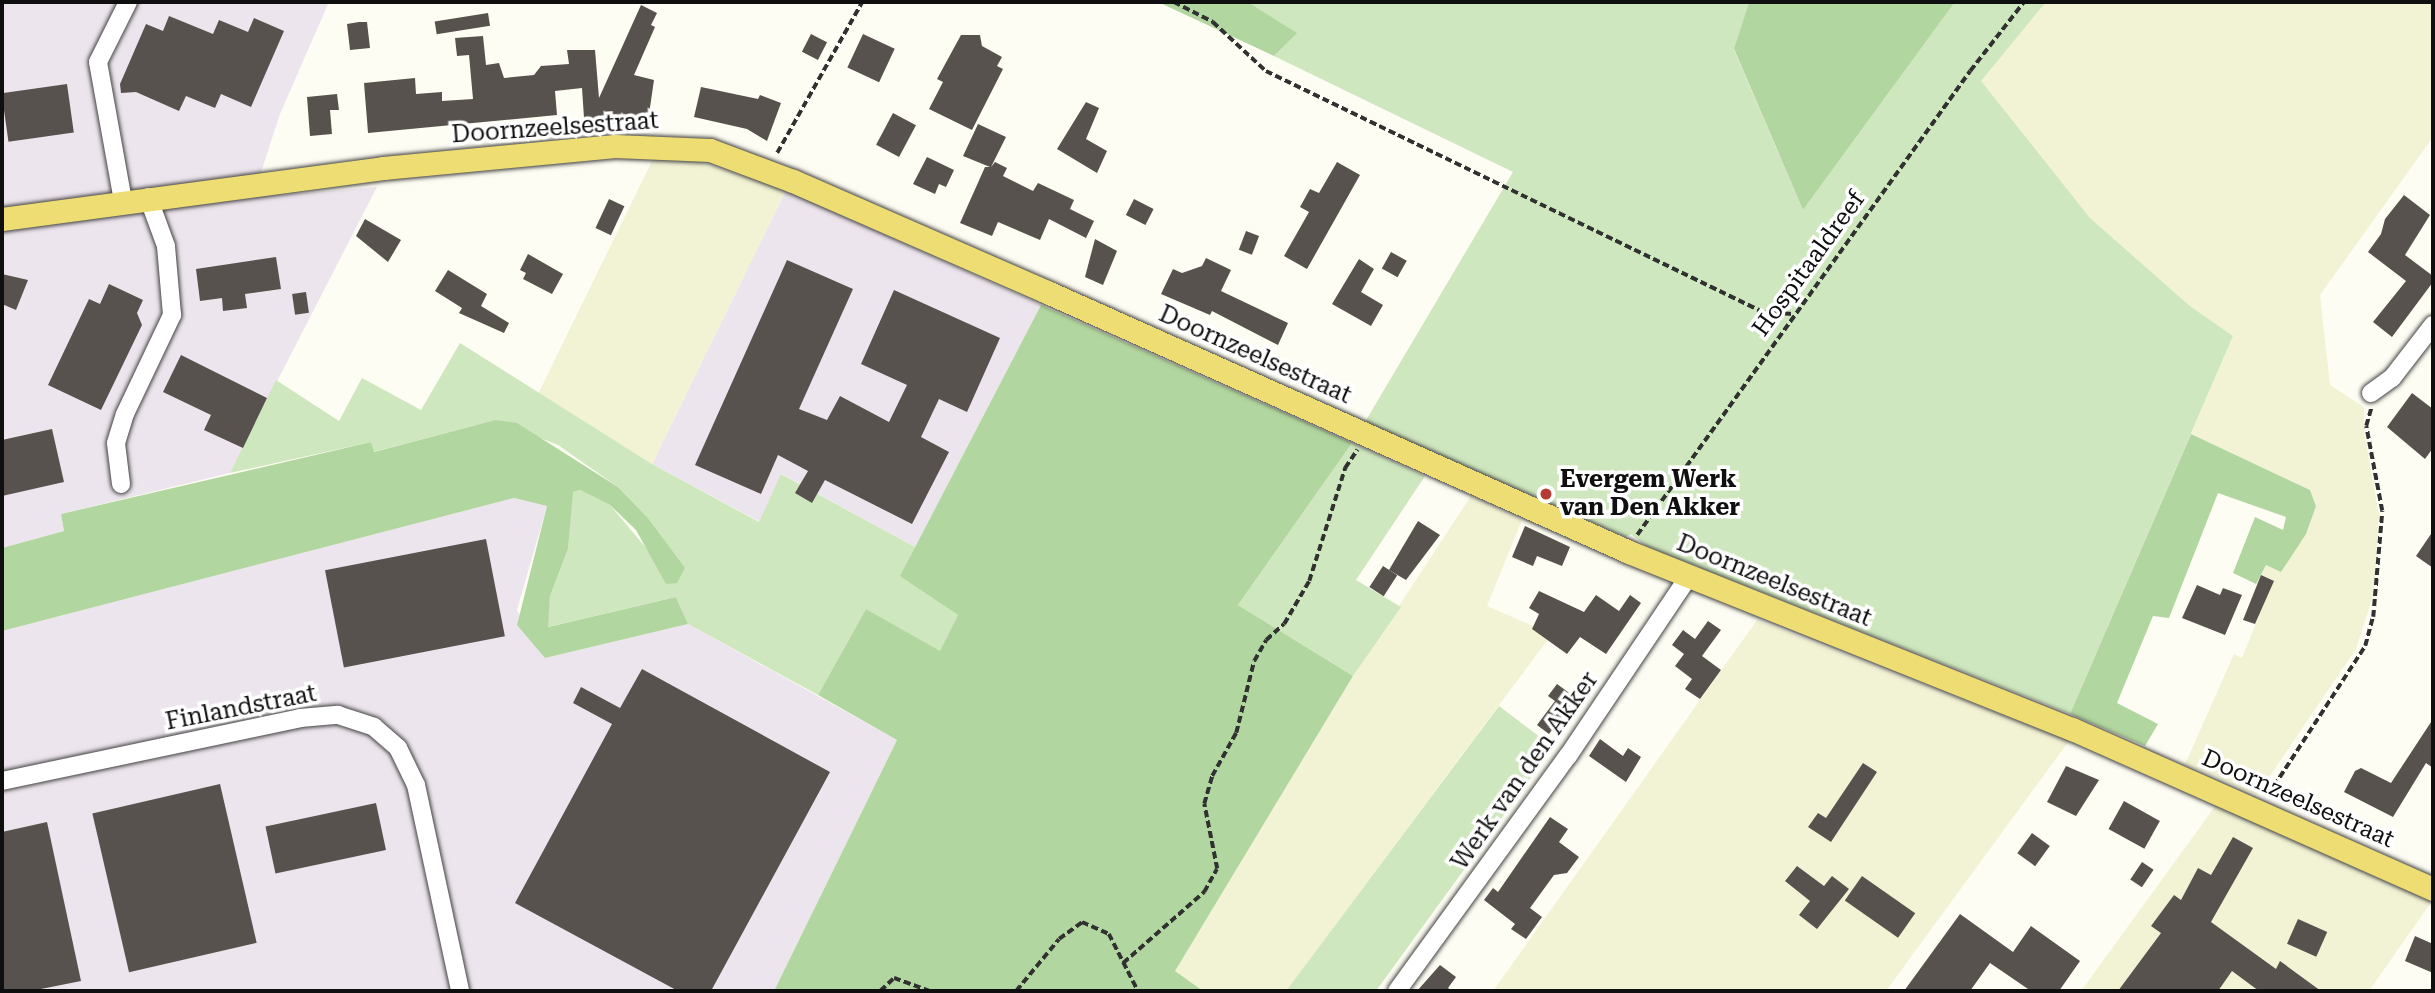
<!DOCTYPE html>
<html>
<head>
<meta charset="utf-8">
<style>
  body { margin:0 }
  #map { position:relative; width:2435px; height:993px; overflow:hidden; background:#fefdf3; font-family:"Roboto Serif",serif }
  div>[style] { position:absolute }
  [style*='--x'] { left:calc(var(--x)*1px); top:calc(var(--y)*1px); width:calc(var(--w)*1px); rotate:calc(var(--a)*1deg) }
  .industrial>* { inset:0; background:#ede5ed }
  .farmland>* { inset:0; background:#f2f3d4 }
  .green>* { inset:0; background:#cfe7be }
  .forest>* { inset:0; background:#b2d69f }
  .building>* { inset:0; background:#57524d; transform-origin:0 0 }
  .path>* { height:3.5px; margin-top:-1.75px; transform-origin:0; background:repeating-linear-gradient(90deg,#313131 0 7px,transparent 0 10.5px) }
  .roads { filter:drop-shadow(0 0 2px #424242) drop-shadow(0 0 2px #424242) }
  .minor>* { height:18px; margin:-9px; padding:0 9px; transform-origin:9px; border-radius:9px; background:#fff }
  .major>* { height:23px; margin:-11.5px; padding:0 11.5px; transform-origin:11.5px; border-radius:11.5px; background:#eedd73 }
  .dots>* { width:19px; height:19px; translate:-50% -50%; box-sizing:border-box; border:4px solid #fff; border-radius:50% }
  span { translate:-50% -50%; white-space:nowrap; text-align:center; line-height:1.15; -webkit-text-stroke:7px #fff; paint-order:stroke }
  .street-label { font-size:24px; color:#0f0f0f }
  .poi-label { font-size:24px; color:#0f0f0f; font-weight:700 }
  .left { translate:0 -50%; text-align:left }
  .frame { position:absolute; inset:0; border:4px solid #0f0f0f; pointer-events:none }
</style>
</head>
<body>
<div id="map">
  <div class="industrial">
    <div style="clip-path:polygon(2px 2px,329px 2px,280px 114px,253px 197px,377px 187px,230px 473px,61px 514px,64px 531px,2px 548px)"></div>
    <div style="clip-path:polygon(786px 190px,1041px 305px,915px 547px,782px 474px,760px 522px,652px 464px)"></div>
    <div style="clip-path:polygon(514px 498px,547px 506px,517px 610px,545px 658px,688px 624px,897px 740px,774px 991px,2px 991px,2px 631px)"></div>
  </div>
  <div class="farmland">
    <div style="clip-path:polygon(2046px 2px,2433px 2px,2433px 137px,2320px 295px,2330px 385px,2364px 407px,2364px 431px,2379px 515px,2374px 593px,2356px 649px,2257px 795px,2185px 764px,2234px 654px,2242px 658px,2269px 591px,2256px 584px,2266px 565px,2316px 506px,2310px 490px,2191px 434px,2233px 336px,2190px 306px,2090px 218px,1980px 81px)"></div>
    <div style="clip-path:polygon(654px 157px,692px 159px,786px 190px,652px 464px,538px 394px)"></div>
    <div style="clip-path:polygon(1471px 496px,1522px 520px,1487px 606px,1533px 626px,1545px 639px,1552px 634px,1286px 991px,1203px 991px,1174px 971px,1353px 676px)"></div>
    <div style="clip-path:polygon(1757px 620px,2069px 741px,1886px 991px,1493px 991px)"></div>
    <div style="clip-path:polygon(2216px 805px,2432px 901px,2369px 991px,2081px 991px)"></div>
  </div>
  <div class="green">
    <div style="clip-path:polygon(1248px 2px,1749px 2px,1734px 50px,1803px 210px,1955px 2px,2046px 2px,1981px 81px,2090px 218px,2190px 306px,2233px 336px,2070px 714px,1646px 546px,1631px 534px,1626px 537px,1365px 422px,1513px 172px,1274px 56px,1296px 33px)"></div>
    <div style="clip-path:polygon(460px 343px,652px 464px,759px 522px,781px 474px,915px 547px,901px 576px,958px 615px,940px 652px,866px 609px,818px 695px,688px 624px,676px 597px,547px 627px,550px 596px,568px 549px,572px 492px,580px 490px,610px 505px,652px 555px,684px 568px,648px 518px,618px 487px,558px 445px,495px 420px,373px 452px,371px 442px,230px 473px,276px 380px,339px 421px,362px 378px,421px 410px)"></div>
    <div style="clip-path:polygon(1352px 443px,1425px 476px,1356px 580px,1401px 607px,1353px 676px,1238px 605px)"></div>
    <div style="clip-path:polygon(1499px 706px,1553px 747px,1376px 991px,1286px 991px)"></div>
  </div>
  <div class="forest">
    <div style="clip-path:polygon(1158px 2px,1248px 2px,1297px 33px,1274px 56px)"></div>
    <div style="clip-path:polygon(1749px 2px,1955px 2px,1803px 210px,1734px 49px)"></div>
    <div style="clip-path:polygon(1041px 305px,1352px 443px,1238px 605px,1353px 676px,1175px 971px,1203px 991px,774px 991px,897px 740px,818px 695px,866px 609px,940px 651px,958px 615px,900px 576px)"></div>
    <div style="clip-path:polygon(495px 420px,517px 423px,618px 487px,648px 518px,685px 568px,677px 583px,666px 584px,636px 530px,610px 505px,580px 490px,573px 492px,568px 549px,550px 596px,548px 627px,676px 597px,688px 624px,545px 658px,517px 625px,547px 506px,514px 498px,2px 631px,2px 548px,64px 531px,61px 514px,371px 442px,374px 452px)"></div>
    <div style="clip-path:polygon(2191px 434px,2310px 490px,2316px 506px,2306px 534px,2281px 572px,2266px 565px,2256px 584px,2233px 573px,2255px 517px,2283px 530px,2286px 517px,2218px 493px,2169px 618px,2153px 616px,2117px 703px,2158px 724px,2145px 746px,2070px 714px)"></div>
  </div>
  <div class="building">
    <div style="clip-path:polygon(641px 5px,657px 13px,651px 25px,655px 27px,634px 75px,654px 80px,648px 121px,610px 124px,611px 131px,585px 133px,582px 88px,555px 91px,557px 115px,368px 133px,364px 83px,415px 78px,416px 94px,442px 92px,442px 101px,473px 99px,469px 55px,457px 56px,455px 38px,483px 36px,486px 65px,499px 63px,504px 78px,534px 75px,541px 66px,569px 64px,567px 50px,595px 50px,599px 98px)"></div>
    <div style="left:488px;top:13px;width:13px;height:54px;rotate:81deg"></div>
    <div style="clip-path:polygon(169px 16px,213px 34px,219px 20px,248px 32px,254px 18px,284px 31px,251px 107px,221px 94px,215px 108px,186px 96px,179px 111px,136px 92px,121px 93px,120px 84px,146px 24px,163px 31px)"></div>
    <div style="clip-path:polygon(359px 22px,367px 22px,370px 48px,350px 50px,347px 24px)"></div>
    <div style="left:811px;top:34px;width:18px;height:20px;rotate:27deg"></div>
    <div style="left:863px;top:34px;width:35px;height:37px;rotate:25deg"></div>
    <div style="clip-path:polygon(961px 35px,980px 35px,982px 46px,1002px 57px,997px 66px,1003px 69px,972px 130px,929px 109px,943px 82px,937px 79px)"></div>
    <div style="left:67px;top:84px;width:49px;height:66px;rotate:82deg"></div>
    <div style="clip-path:polygon(701px 87px,758px 99px,760px 95px,781px 103px,767px 141px,747px 129px,694px 117px)"></div>
    <div style="clip-path:polygon(337px 94px,339px 110px,330px 110px,332px 134px,310px 136px,307px 97px)"></div>
    <div style="clip-path:polygon(1086px 102px,1099px 108px,1086px 139px,1107px 151px,1097px 173px,1057px 149px)"></div>
    <div style="left:893px;top:113px;width:26px;height:36px;rotate:28deg"></div>
    <div style="clip-path:polygon(978px 124px,1006px 137px,991px 167px,995px 162px,1007px 168px,1003px 176px,1033px 191px,1038px 183px,1074px 200px,1070px 209px,1094px 221px,1086px 238px,1049px 219px,1040px 240px,998px 222px,992px 236px,960px 223px,985px 167px,990px 167px,963px 156px)"></div>
    <div style="clip-path:polygon(927px 157px,954px 170px,946px 187px,939px 184px,935px 194px,913px 184px)"></div>
    <div style="clip-path:polygon(1337px 162px,1360px 175px,1307px 269px,1284px 256px,1309px 212px,1300px 207px,1310px 189px,1319px 193px)"></div>
    <div style="clip-path:polygon(2404px 195px,2430px 215px,2405px 255px,2433px 276px,2433px 282px,2392px 337px,2373px 322px,2406px 281px,2368px 252px,2381px 234px,2385px 219px)"></div>
    <div style="left:609px;top:199px;width:17px;height:32px;rotate:25deg"></div>
    <div style="left:1134px;top:199px;width:22px;height:18px;rotate:27deg"></div>
    <div style="clip-path:polygon(365px 219px,401px 240px,388px 262px,356px 236px)"></div>
    <div style="left:1246px;top:231px;width:14px;height:20px;rotate:21deg"></div>
    <div style="clip-path:polygon(1095px 239px,1117px 251px,1103px 285px,1085px 277px)"></div>
    <div style="left:1391px;top:252px;width:18px;height:19px;rotate:29deg"></div>
    <div style="clip-path:polygon(528px 254px,563px 274px,552px 294px,523px 279px,526px 273px,520px 270px)"></div>
    <div style="clip-path:polygon(276px 257px,281px 289px,245px 294px,247px 308px,223px 311px,222px 298px,200px 301px,196px 269px)"></div>
    <div style="clip-path:polygon(1206px 258px,1231px 270px,1221px 291px,1288px 323px,1278px 345px,1212px 311px,1210px 315px,1161px 294px,1173px 269px,1182px 273px,1202px 266px)"></div>
    <div style="clip-path:polygon(1359px 259px,1374px 269px,1361px 292px,1383px 305px,1371px 326px,1332px 304px)"></div>
    <div style="clip-path:polygon(787px 260px,853px 289px,799px 409px,827px 420px,840px 396px,889px 422px,907px 385px,861px 364px,894px 290px,1000px 338px,967px 412px,939px 399px,921px 437px,949px 452px,912px 524px,825px 480px,812px 503px,795px 493px,808px 471px,778px 455px,761px 494px,695px 465px)"></div>
    <div style="clip-path:polygon(448px 270px,487px 294px,481px 306px,509px 323px,504px 333px,459px 313px,462px 308px,435px 291px)"></div>
    <div style="clip-path:polygon(2px 274px,28px 280px,16px 310px,2px 304px)"></div>
    <div style="clip-path:polygon(109px 284px,143px 300px,137px 313px,142px 325px,101px 410px,48px 385px,89px 299px,100px 304px)"></div>
    <div style="left:306px;top:292px;width:21px;height:14px;rotate:82deg"></div>
    <div style="clip-path:polygon(181px 355px,267px 398px,243px 448px,204px 430px,211px 415px,163px 392px)"></div>
    <div style="clip-path:polygon(2412px 393px,2433px 409px,2433px 448px,2425px 459px,2387px 427px)"></div>
    <div style="clip-path:polygon(52px 429px,64px 482px,2px 496px,2px 440px)"></div>
    <div style="clip-path:polygon(1418px 521px,1440px 535px,1406px 580px,1389px 570px)"></div>
    <div style="clip-path:polygon(1525px 526px,1570px 547px,1562px 566px,1537px 556px,1533px 566px,1512px 557px)"></div>
    <div style="clip-path:polygon(2433px 531px,2433px 568px,2416px 556px)"></div>
    <div style="left:486px;top:539px;width:99px;height:164px;rotate:79deg"></div>
    <div style="left:1383px;top:566px;width:17px;height:25px;rotate:33deg"></div>
    <div style="clip-path:polygon(2261px 575px,2274px 581px,2255px 624px,2243px 620px)"></div>
    <div style="clip-path:polygon(2197px 585px,2220px 595px,2223px 588px,2242px 595px,2225px 635px,2182px 618px)"></div>
    <div style="clip-path:polygon(1539px 591px,1584px 612px,1596px 595px,1619px 611px,1630px 595px,1641px 603px,1606px 654px,1580px 637px,1567px 654px,1532px 629px,1539px 614px,1529px 608px)"></div>
    <div style="clip-path:polygon(1708px 621px,1721px 630px,1702px 656px,1721px 670px,1700px 699px,1685px 689px,1692px 679px,1675px 666px,1684px 654px,1672px 645px,1683px 630px,1695px 639px)"></div>
    <div style="clip-path:polygon(642px 669px,830px 772px,711px 991px,678px 991px,515px 903px,612px 724px,573px 703px,581px 687px,620px 708px)"></div>
    <div style="clip-path:polygon(1557px 684px,1576px 698px,1549px 734px,1537px 725px,1555px 701px,1548px 696px)"></div>
    <div style="clip-path:polygon(2433px 719px,2433px 768px,2426px 763px,2393px 817px,2344px 792px,2355px 771px,2361px 768px,2391px 783px)"></div>
    <div style="clip-path:polygon(1600px 739px,1623px 756px,1628px 748px,1641px 757px,1626px 782px,1589px 756px)"></div>
    <div style="clip-path:polygon(1863px 763px,1877px 772px,1831px 842px,1808px 827px,1818px 813px,1826px 818px)"></div>
    <div style="clip-path:polygon(2066px 766px,2099px 780px,2076px 816px,2047px 802px)"></div>
    <div style="left:220px;top:784px;width:163px;height:131px;rotate:77deg"></div>
    <div style="left:2124px;top:801px;width:41px;height:32px;rotate:29deg"></div>
    <div style="left:376px;top:803px;width:48px;height:113px;rotate:78deg"></div>
    <div style="clip-path:polygon(1550px 817px,1568px 829px,1559px 842px,1579px 857px,1567px 873px,1554px 875px,1530px 908px,1542px 917px,1526px 939px,1511px 929px,1515px 924px,1484px 900px,1493px 888px,1498px 892px)"></div>
    <div style="clip-path:polygon(47px 822px,81px 981px,31px 991px,2px 991px,2px 832px)"></div>
    <div style="left:2032px;top:833px;width:22px;height:25px;rotate:36deg"></div>
    <div style="clip-path:polygon(2233px 837px,2253px 848px,2211px 922px,2276px 969px,2280px 961px,2321px 991px,2259px 991px,2232px 971px,2218px 991px,2118px 991px,2161px 933px,2151px 926px,2174px 895px,2181px 900px,2198px 868px,2211px 875px)"></div>
    <div style="left:2142px;top:862px;width:14px;height:21px;rotate:34deg"></div>
    <div style="clip-path:polygon(1797px 866px,1824px 886px,1832px 876px,1849px 889px,1817px 929px,1799px 915px,1810px 901px,1785px 881px)"></div>
    <div style="left:1862px;top:876px;width:65px;height:30px;rotate:35deg"></div>
    <div style="clip-path:polygon(1960px 914px,2013px 952px,2031px 926px,2080px 961px,2059px 991px,2031px 991px,1990px 963px,1970px 991px,1904px 991px)"></div>
    <div style="left:2298px;top:919px;width:32px;height:27px;rotate:24deg"></div>
    <div style="clip-path:polygon(2415px 936px,2433px 944px,2433px 973px,2405px 961px)"></div>
    <div style="clip-path:polygon(1440px 965px,1456px 977px,1448px 988px,1452px 991px,1417px 991px)"></div>
  </div>
  <div class="path">
    <div style="--x:1174;--y:2;--w:44;--a:27.1"></div>
    <div style="--x:1213;--y:22;--w:72;--a:42.8"></div>
    <div style="--x:1266;--y:71;--w:552;--a:25.87"></div>
    <div style="--x:1763;--y:312;--w:30;--a:4"></div>
    <div style="--x:777;--y:153;--w:173;--a:-60.6"></div>
    <div style="--x:1637;--y:535;--w:571;--a:-54.33"></div>
    <div style="--x:1970;--y:71;--w:88;--a:-52"></div>
    <div style="--x:2268;--y:795;--w:178;--a:-56.9"></div>
    <div style="--x:2365;--y:646;--w:30;--a:-75"></div>
    <div style="--x:2373;--y:617;--w:106;--a:-85.1"></div>
    <div style="--x:2382;--y:511;--w:86;--a:-100.7"></div>
    <div style="--x:2366;--y:426;--w:18;--a:-74"></div>
    <div style="--x:1123;--y:963;--w:108;--a:-41.2"></div>
    <div style="--x:1204;--y:892;--w:26;--a:-61"></div>
    <div style="--x:1217;--y:869;--w:66;--a:-101.3"></div>
    <div style="--x:1204;--y:804;--w:29;--a:-74"></div>
    <div style="--x:1212;--y:776;--w:49;--a:-60.8"></div>
    <div style="--x:1236;--y:733;--w:74;--a:-76"></div>
    <div style="--x:1254;--y:661;--w:24;--a:-60"></div>
    <div style="--x:1266;--y:640;--w:24;--a:-42"></div>
    <div style="--x:1284;--y:624;--w:50;--a:-59.8"></div>
    <div style="--x:1309;--y:581;--w:119;--a:-72.3"></div>
    <div style="--x:1345;--y:468;--w:22;--a:-56"></div>
    <div style="--x:880;--y:991;--w:19;--a:-43"></div>
    <div style="--x:894;--y:978;--w:37;--a:20"></div>
    <div style="--x:1016;--y:991;--w:67;--a:-50.4"></div>
    <div style="--x:1059;--y:939;--w:29;--a:-36"></div>
    <div style="--x:1082;--y:922;--w:30;--a:24"></div>
    <div style="--x:1109;--y:934;--w:64;--a:63"></div>
  </div>
  <div class="roads">
    <div class="minor">
      <div style="--x:123;--y:201;--w:141;--a:-100.2"></div>
      <div style="--x:98;--y:62;--w:67;--a:-63.4"></div>
      <div style="--x:2371;--y:393;--w:26;--a:-36"></div>
      <div style="--x:2392;--y:378;--w:67;--a:-52.3"></div>
      <div style="--x:121;--y:484;--w:41;--a:-97"></div>
      <div style="--x:116;--y:443;--w:30;--a:-73"></div>
      <div style="--x:125;--y:414;--w:110;--a:-64.6"></div>
      <div style="--x:172;--y:315;--w:69;--a:-95"></div>
      <div style="--x:166;--y:246;--w:52;--a:-110.2"></div>
      <div style="--x:2;--y:781;--w:305;--a:-11.9"></div>
      <div style="--x:300;--y:718;--w:38;--a:-5"></div>
      <div style="--x:338;--y:715;--w:38;--a:18"></div>
      <div style="--x:374;--y:727;--w:32;--a:41"></div>
      <div style="--x:398;--y:748;--w:41;--a:64.1"></div>
      <div style="--x:416;--y:785;--w:211;--a:77.9"></div>
      <div style="--x:1397;--y:991;--w:291;--a:-54"></div>
      <div style="--x:1568;--y:756;--w:217;--a:-56.1"></div>
    </div>
    <div class="major">
      <div style="--x:2;--y:219;--w:384;--a:-7.6"></div>
      <div style="--x:383;--y:168;--w:233;--a:-5.4"></div>
      <div style="--x:615;--y:146;--w:95;--a:2.4"></div>
      <div style="--x:710;--y:150;--w:89;--a:20.5"></div>
      <div style="--x:793;--y:181;--w:277;--a:23.6"></div>
      <div style="--x:1047;--y:292;--w:637;--a:24.07"></div>
      <div style="--x:1629;--y:552;--w:477;--a:21.8"></div>
      <div style="--x:2072;--y:729;--w:395;--a:23.9"></div>
    </div>
  </div>
  <div class="dots">
    <div style="left:1546px;top:494px;background:#b53a32"></div>
  </div>
  <div class="street-label">
    <span style="left:555px;top:128px;rotate:-4deg">Doornzeelsestraat</span>
    <span style="left:1809px;top:264px;rotate:-54deg">Hospitaaldreef</span>
    <span style="left:1255px;top:355px;rotate:24deg">Doornzeelsestraat</span>
    <span style="left:1774px;top:581px;rotate:22deg">Doornzeelsestraat</span>
    <span style="left:241px;top:708px;rotate:-11deg">Finlandstraat</span>
    <span style="left:1525px;top:771px;rotate:-55deg">Werk van den Akker</span>
    <span style="left:2298px;top:799px;rotate:24deg">Doornzeelsestraat</span>
  </div>
  <div class="poi-label">
    <span class="left" style="left:1560px;top:494px">Evergem Werk<br>van Den Akker</span>
  </div>
  <div class="frame"></div>
</div>
</body>
</html>
